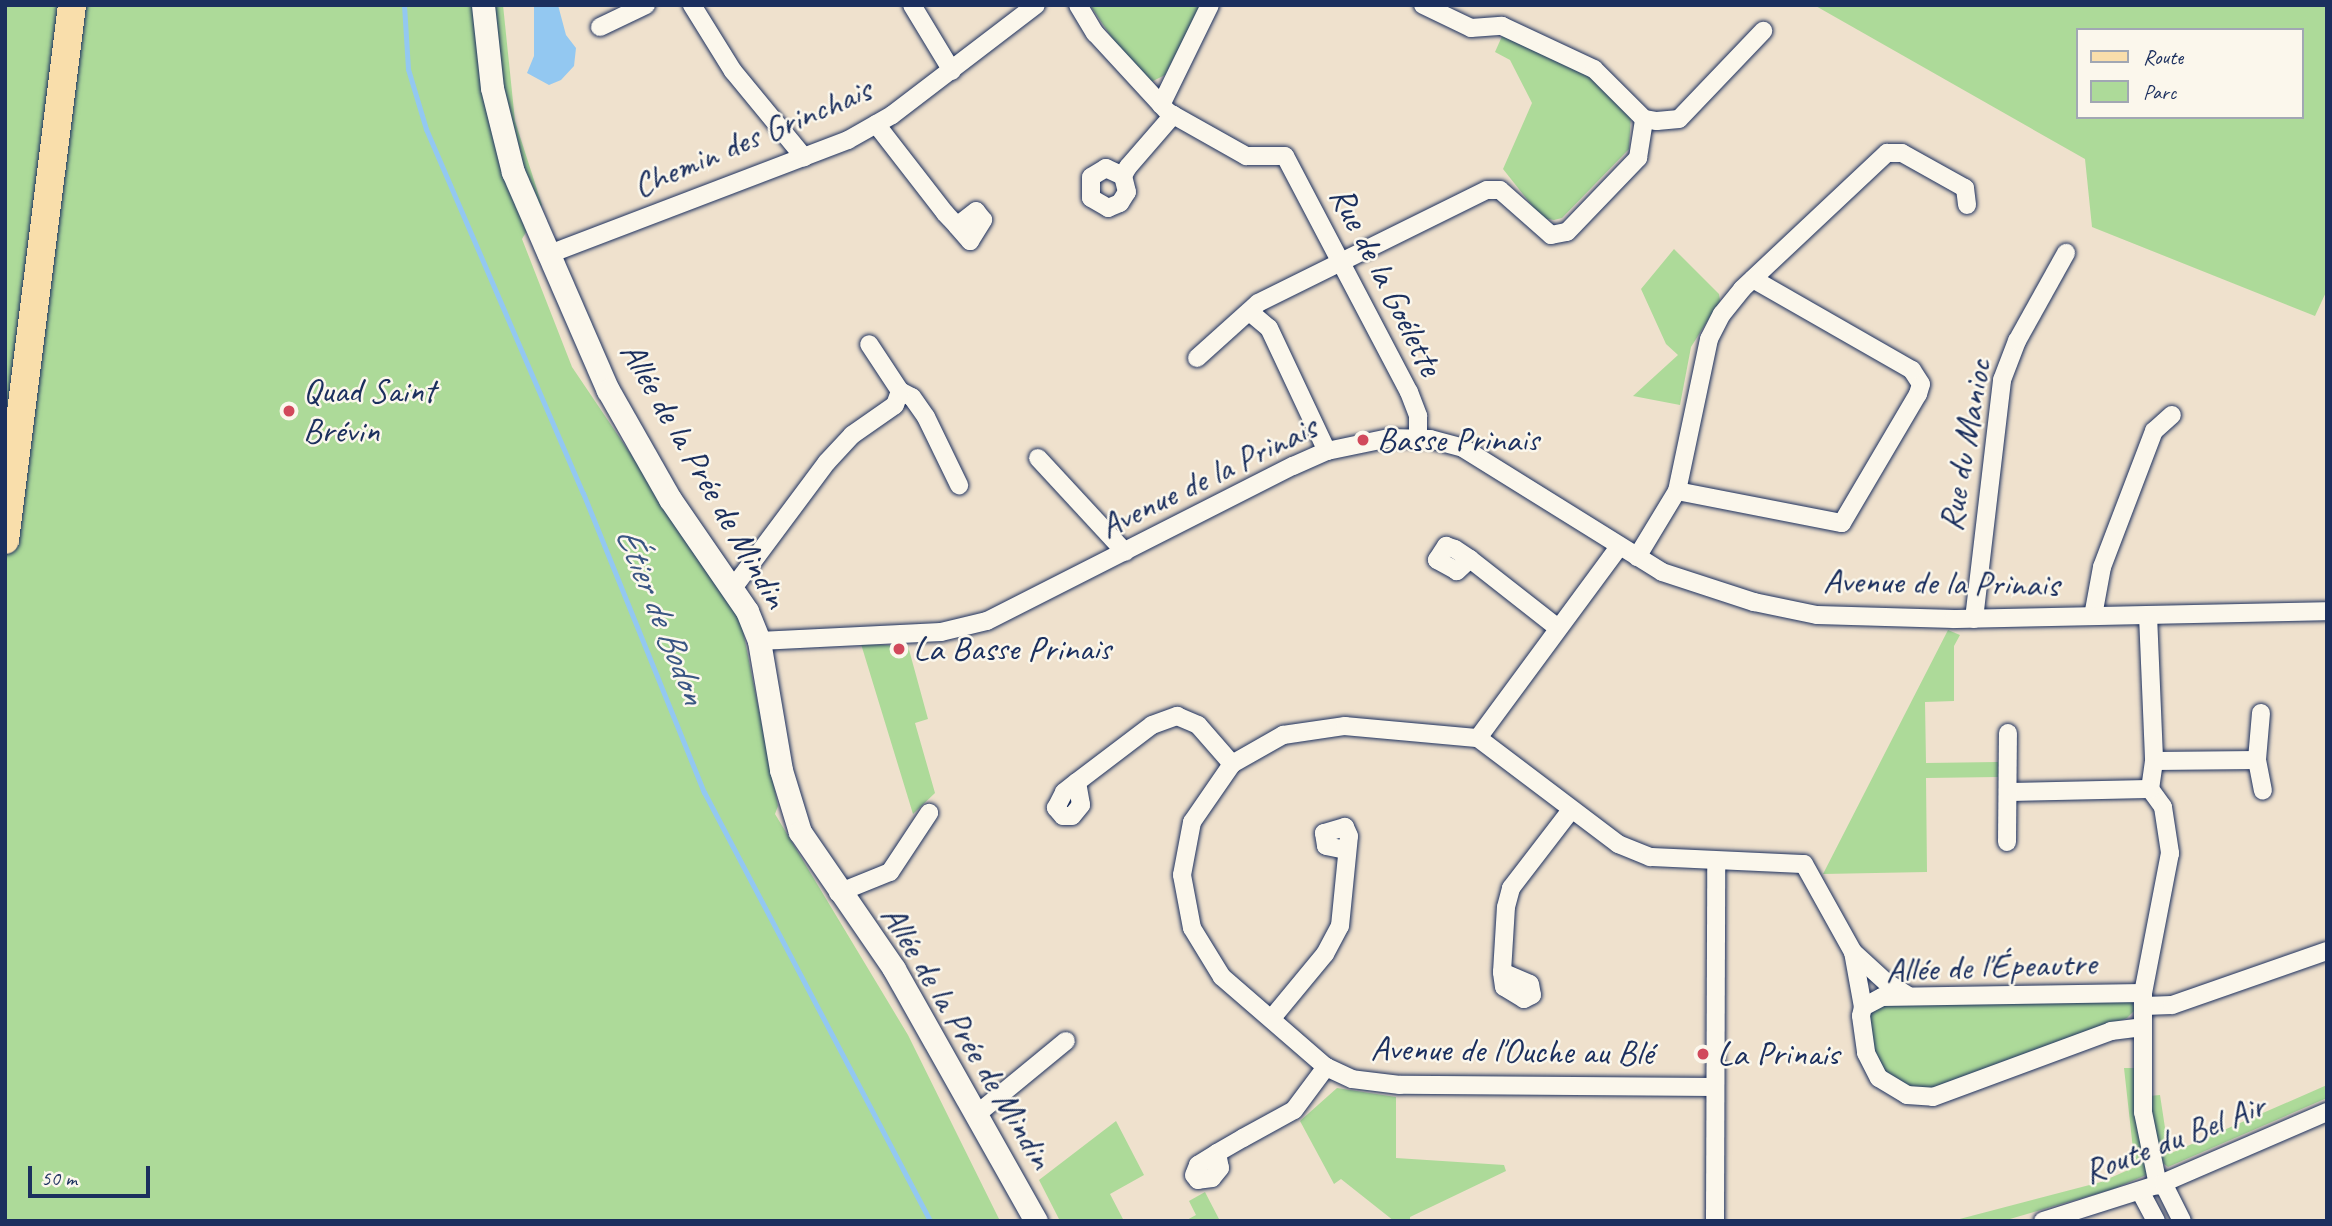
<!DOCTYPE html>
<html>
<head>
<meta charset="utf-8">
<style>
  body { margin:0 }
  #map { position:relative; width:2332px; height:1226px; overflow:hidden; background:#efe1cd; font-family:Caveat,sans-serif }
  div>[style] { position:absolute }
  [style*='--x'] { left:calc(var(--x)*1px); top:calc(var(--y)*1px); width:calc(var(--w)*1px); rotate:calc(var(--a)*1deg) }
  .green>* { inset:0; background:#adda99 }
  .water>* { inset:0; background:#93c8f1 }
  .stream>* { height:5px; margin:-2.5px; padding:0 2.5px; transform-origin:2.5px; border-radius:2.5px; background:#93c8f1 }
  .roads { filter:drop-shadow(0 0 2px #1b2f5e) drop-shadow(0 0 2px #1b2f5e) }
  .minor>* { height:18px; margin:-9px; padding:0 9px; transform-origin:9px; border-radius:9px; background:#fbf7ec }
  .tertiary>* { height:23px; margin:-11.5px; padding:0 11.5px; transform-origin:11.5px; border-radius:11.5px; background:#fbf7ec }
  .primary>* { height:28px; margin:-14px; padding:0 14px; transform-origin:14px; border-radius:14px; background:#f9deab }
  .dots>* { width:19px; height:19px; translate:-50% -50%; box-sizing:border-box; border:4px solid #fbf7ec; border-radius:50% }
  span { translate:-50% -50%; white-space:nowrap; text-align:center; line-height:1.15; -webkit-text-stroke:5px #fbf7ec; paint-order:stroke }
  .street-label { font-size:35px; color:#1b2f5e }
  .poi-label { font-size:35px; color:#1b2f5e }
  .left { translate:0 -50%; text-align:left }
  .water-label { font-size:37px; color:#395583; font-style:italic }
  .frame { position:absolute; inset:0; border:7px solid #1b2f5e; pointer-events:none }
  .legend { position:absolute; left:2076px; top:28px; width:228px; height:91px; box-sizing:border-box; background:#fbf7ec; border:2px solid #a1a7b3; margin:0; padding:9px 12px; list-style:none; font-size:21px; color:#1b2f5e }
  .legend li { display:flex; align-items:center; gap:14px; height:35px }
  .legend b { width:35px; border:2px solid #a1a7b3 }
  .scale { position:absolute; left:28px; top:1166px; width:122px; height:32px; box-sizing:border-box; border:4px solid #1b2f5e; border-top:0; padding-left:9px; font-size:21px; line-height:24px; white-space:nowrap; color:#1b2f5e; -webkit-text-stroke:5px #fbf7ec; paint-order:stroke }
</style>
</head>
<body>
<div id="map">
  <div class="green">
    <div style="clip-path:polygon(5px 5px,503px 5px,515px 121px,542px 205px,522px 239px,572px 367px,740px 616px,778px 806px,775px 814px,908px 1035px,1000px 1221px,5px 1221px)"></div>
    <div style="clip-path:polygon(1090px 5px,1201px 5px,1165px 75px,1151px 82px,1122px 53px)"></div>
    <div style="clip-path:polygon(evenodd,1814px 5px,2327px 5px,2327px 290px,2315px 316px,2092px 227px,2085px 159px,1814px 5px,2078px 30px,2302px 30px,2302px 117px,2078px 117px,2078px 30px)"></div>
    <div style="clip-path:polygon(1503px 34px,1590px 73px,1631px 114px,1629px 149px,1562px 218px,1554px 220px,1542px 218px,1503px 169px,1532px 103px,1510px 60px,1495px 52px)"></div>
    <div style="clip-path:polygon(1674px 249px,1719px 294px,1720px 301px,1691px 347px,1680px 405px,1633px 396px,1678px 355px,1666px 344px,1641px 289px)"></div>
    <div style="clip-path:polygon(1948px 630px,1960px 635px,1954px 646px,1954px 701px,1925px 702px,1926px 763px,1998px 762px,1998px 777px,1926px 778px,1927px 872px,1823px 874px)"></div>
    <div style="clip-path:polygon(861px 644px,908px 646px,928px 719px,915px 723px,935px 793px,913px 814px)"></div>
    <div style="clip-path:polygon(2132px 1001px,2135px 1010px,2127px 1018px,2026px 1059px,1922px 1092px,1891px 1079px,1873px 1057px,1868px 1013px,1874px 1005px)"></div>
    <div style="clip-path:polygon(2124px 1068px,2134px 1068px,2151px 1173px,2113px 1189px,2003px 1221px,1952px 1221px,2101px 1182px,2135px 1167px)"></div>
    <div style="clip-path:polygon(2327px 1085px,2327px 1098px,2168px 1167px,2160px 1161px,2149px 1096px,2160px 1095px,2169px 1154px)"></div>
    <div style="clip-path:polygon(1337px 1088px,1396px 1097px,1396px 1158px,1504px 1165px,1506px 1171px,1410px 1217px,1410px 1221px,1394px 1221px,1341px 1179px,1334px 1184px,1300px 1121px)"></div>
    <div style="clip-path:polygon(1116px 1121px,1144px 1175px,1110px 1194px,1124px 1221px,1060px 1221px,1039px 1180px)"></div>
    <div style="clip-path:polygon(1205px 1192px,1220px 1221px,1185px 1221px,1196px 1215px,1189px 1201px)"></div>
  </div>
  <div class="water">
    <div style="clip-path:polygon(534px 5px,558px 5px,566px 35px,576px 48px,574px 66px,561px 80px,549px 85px,527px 73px,534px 56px)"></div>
  </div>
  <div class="stream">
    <div style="--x:404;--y:5;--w:64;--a:86.4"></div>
    <div style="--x:408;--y:69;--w:63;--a:73.3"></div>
    <div style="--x:426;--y:129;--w:396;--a:66.7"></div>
    <div style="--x:583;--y:493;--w:323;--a:68"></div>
    <div style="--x:704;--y:792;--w:485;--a:62.2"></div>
  </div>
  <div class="roads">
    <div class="minor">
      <div style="--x:692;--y:5;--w:78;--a:58.2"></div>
      <div style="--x:733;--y:71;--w:112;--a:50.5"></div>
      <div style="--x:912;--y:5;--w:77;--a:58.8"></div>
      <div style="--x:1078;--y:5;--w:33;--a:59"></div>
      <div style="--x:1095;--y:33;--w:108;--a:47.3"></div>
      <div style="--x:1168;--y:112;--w:90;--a:29.4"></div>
      <div style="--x:1246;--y:156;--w:39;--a:0"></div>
      <div style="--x:1285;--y:156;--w:267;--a:62.3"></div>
      <div style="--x:1409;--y:392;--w:26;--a:69"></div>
      <div style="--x:1418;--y:416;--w:22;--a:90"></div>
      <div style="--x:1423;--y:5;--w:53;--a:25.6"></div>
      <div style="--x:1471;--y:28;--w:31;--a:-4"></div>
      <div style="--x:1502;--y:26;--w:102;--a:25.1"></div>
      <div style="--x:1594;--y:69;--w:71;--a:45"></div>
      <div style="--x:1644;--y:119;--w:13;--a:9"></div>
      <div style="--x:1657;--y:121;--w:22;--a:-5"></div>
      <div style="--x:1679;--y:119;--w:122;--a:-46.3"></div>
      <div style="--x:600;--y:27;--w:51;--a:-25.6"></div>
      <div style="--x:1161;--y:105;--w:111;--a:-63.9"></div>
      <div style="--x:876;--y:124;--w:113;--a:52.2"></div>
      <div style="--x:945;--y:213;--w:18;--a:47"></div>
      <div style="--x:957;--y:226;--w:20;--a:49"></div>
      <div style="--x:970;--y:241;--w:25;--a:-58"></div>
      <div style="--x:983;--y:220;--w:11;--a:-128"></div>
      <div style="--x:976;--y:211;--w:24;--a:142"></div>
      <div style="--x:1123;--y:176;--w:19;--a:-155"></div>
      <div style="--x:1106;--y:168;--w:17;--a:149"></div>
      <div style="--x:1091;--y:177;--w:21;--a:90"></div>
      <div style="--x:1091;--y:198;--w:20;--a:30"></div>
      <div style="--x:1108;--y:208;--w:13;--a:-23"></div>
      <div style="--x:1120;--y:203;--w:13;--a:-58"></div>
      <div style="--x:1127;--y:192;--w:16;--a:-104"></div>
      <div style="--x:1123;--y:176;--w:10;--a:-61"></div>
      <div style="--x:1128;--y:167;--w:69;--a:-49.1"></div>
      <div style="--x:547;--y:255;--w:322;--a:-20.9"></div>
      <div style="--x:848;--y:140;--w:51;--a:-29.6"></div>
      <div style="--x:892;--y:115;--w:181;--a:-37.4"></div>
      <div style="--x:1251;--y:313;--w:23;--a:40"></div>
      <div style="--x:1269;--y:328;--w:136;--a:64.8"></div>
      <div style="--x:1197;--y:358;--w:82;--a:-42"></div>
      <div style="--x:1258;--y:303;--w:255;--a:-26.3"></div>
      <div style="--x:1487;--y:190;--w:13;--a:0"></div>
      <div style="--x:1500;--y:190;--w:68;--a:41.4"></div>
      <div style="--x:1551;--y:235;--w:16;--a:-11"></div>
      <div style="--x:1567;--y:232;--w:103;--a:-46.2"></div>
      <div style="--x:1638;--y:158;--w:39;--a:-81"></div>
      <div style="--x:900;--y:391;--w:13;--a:27"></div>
      <div style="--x:912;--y:397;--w:24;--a:55"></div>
      <div style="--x:926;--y:417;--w:76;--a:64.1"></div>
      <div style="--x:1038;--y:458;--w:128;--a:47.2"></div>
      <div style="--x:1677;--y:491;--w:168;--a:11"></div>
      <div style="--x:1842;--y:523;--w:150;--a:-59.5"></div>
      <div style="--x:1918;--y:394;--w:10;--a:-73"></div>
      <div style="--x:1921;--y:384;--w:17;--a:-123"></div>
      <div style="--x:1912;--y:370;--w:183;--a:-150.2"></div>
      <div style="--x:1637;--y:557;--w:77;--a:-58.8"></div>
      <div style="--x:1677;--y:491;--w:155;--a:-78.1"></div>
      <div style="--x:1709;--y:339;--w:28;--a:-63"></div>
      <div style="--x:1722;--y:314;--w:32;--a:-51"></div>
      <div style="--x:1742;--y:289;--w:199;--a:-43.2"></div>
      <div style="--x:1887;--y:153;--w:15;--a:0"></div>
      <div style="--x:1902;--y:153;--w:72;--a:29.1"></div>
      <div style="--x:1965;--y:188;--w:17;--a:83"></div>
      <div style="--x:1470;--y:559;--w:18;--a:137"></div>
      <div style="--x:1457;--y:571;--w:23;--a:-151"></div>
      <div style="--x:1437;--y:560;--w:17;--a:-57"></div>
      <div style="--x:1446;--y:546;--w:9;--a:18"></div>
      <div style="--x:1455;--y:549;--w:18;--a:34"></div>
      <div style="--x:1470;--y:559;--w:112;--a:38.1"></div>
      <div style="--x:733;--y:588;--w:157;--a:-53.3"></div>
      <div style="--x:827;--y:462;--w:37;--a:-47"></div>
      <div style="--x:852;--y:435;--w:52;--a:-34.9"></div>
      <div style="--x:895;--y:405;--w:15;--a:-70"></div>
      <div style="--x:900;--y:391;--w:56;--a:-123.4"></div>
      <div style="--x:2148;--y:615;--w:146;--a:87.6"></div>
      <div style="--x:2154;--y:761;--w:28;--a:98"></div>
      <div style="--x:2150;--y:789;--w:22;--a:54"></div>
      <div style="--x:2163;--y:807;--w:47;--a:81.3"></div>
      <div style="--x:2170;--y:853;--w:143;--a:100.9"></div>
      <div style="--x:2143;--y:993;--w:119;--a:90"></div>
      <div style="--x:2143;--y:1112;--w:75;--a:78.4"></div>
      <div style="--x:2093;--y:616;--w:50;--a:-79.6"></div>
      <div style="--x:2102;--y:567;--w:146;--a:-69.1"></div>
      <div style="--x:2154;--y:431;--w:24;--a:-42"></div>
      <div style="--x:1974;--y:619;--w:241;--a:-83.3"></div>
      <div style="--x:2002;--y:380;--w:42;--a:-69"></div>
      <div style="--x:2017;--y:341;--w:101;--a:-60.9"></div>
      <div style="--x:759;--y:641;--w:182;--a:-2.8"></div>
      <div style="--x:941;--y:632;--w:47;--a:-13.4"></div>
      <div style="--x:987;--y:621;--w:343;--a:-26.9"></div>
      <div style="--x:1293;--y:466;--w:37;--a:-24"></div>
      <div style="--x:1327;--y:451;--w:63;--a:-11.8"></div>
      <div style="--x:1389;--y:438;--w:41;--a:1.4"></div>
      <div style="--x:1430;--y:439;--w:34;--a:15"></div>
      <div style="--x:1463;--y:448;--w:234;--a:31.9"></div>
      <div style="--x:1662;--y:572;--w:97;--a:18.1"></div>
      <div style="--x:1754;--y:602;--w:64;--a:11.7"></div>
      <div style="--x:1817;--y:615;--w:137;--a:1.7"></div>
      <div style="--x:1954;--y:619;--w:373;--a:-1.2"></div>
      <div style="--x:2261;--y:713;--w:47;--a:94.9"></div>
      <div style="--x:2257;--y:760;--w:31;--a:79"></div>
      <div style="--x:1478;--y:738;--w:236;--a:-53.6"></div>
      <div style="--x:2154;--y:761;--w:103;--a:-0.6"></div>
      <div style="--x:1077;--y:782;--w:23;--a:80"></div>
      <div style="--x:1081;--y:805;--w:14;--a:129"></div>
      <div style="--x:1072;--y:816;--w:9;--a:180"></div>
      <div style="--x:1063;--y:816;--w:11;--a:-131"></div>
      <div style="--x:1056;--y:808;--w:18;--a:-63"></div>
      <div style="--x:1064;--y:792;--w:16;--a:-38"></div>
      <div style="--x:1077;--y:782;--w:94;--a:-37.2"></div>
      <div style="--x:1152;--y:725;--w:27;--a:-20"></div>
      <div style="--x:1177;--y:716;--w:23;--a:23"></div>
      <div style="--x:1198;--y:725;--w:52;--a:48.9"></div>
      <div style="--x:2008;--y:792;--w:142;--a:-1.2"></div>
      <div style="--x:2007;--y:842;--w:109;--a:-89.5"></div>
      <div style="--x:838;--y:893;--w:56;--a:-22"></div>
      <div style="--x:890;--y:872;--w:71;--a:-56.5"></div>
      <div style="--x:1853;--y:952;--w:45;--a:42.3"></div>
      <div style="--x:1886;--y:982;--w:25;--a:32"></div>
      <div style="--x:1502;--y:972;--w:30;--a:23"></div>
      <div style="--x:1530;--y:984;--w:11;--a:80"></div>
      <div style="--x:1532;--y:995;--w:9;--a:153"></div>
      <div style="--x:1524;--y:999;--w:23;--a:-149"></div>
      <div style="--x:1504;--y:987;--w:15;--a:-98"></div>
      <div style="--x:1502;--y:972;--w:65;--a:-86.5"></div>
      <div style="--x:1506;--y:907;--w:20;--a:-75"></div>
      <div style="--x:1511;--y:888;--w:98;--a:-52.4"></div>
      <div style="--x:2143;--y:993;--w:261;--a:179.1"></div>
      <div style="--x:1882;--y:997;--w:21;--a:152"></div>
      <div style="--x:1863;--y:1007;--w:9;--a:103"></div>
      <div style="--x:1861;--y:1016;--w:37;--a:82"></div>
      <div style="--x:1866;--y:1053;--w:28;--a:63"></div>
      <div style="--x:1879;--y:1078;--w:33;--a:31"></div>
      <div style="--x:1907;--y:1095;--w:26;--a:4"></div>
      <div style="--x:1933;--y:1097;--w:190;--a:-20.3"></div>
      <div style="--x:2111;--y:1031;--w:32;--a:-7"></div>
      <div style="--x:2144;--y:1006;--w:28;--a:-2"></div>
      <div style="--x:2172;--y:1005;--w:164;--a:-19.2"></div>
      <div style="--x:1272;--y:1018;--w:83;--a:-50.4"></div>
      <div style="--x:1325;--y:954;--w:32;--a:-62"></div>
      <div style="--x:1340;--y:926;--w:90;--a:-84.3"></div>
      <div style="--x:1349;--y:836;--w:10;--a:-114"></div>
      <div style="--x:1345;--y:827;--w:22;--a:164"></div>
      <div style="--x:1324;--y:833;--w:13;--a:81"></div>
      <div style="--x:1326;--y:846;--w:20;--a:11"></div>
      <div style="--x:1714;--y:1087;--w:314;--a:-179.6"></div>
      <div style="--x:1400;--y:1085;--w:48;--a:-172.9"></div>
      <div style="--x:1352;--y:1079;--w:29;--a:-155"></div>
      <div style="--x:1326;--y:1067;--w:138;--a:-139.1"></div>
      <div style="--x:1222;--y:977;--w:57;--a:-121.5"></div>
      <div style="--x:1192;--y:928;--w:54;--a:-100.7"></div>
      <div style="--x:1182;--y:875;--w:54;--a:-79.3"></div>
      <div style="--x:1192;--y:822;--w:70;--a:-55.4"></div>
      <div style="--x:1232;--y:764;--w:59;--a:-29.6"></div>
      <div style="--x:1283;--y:735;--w:63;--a:-8.3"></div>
      <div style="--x:1345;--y:726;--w:134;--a:5.2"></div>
      <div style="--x:1478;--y:738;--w:176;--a:37.1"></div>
      <div style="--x:1618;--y:844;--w:35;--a:22"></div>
      <div style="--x:1650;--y:857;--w:154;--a:2.6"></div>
      <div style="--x:1804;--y:864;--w:101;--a:60.9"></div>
      <div style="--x:1853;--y:952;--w:56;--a:79.7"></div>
      <div style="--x:977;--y:1114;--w:115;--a:-39.4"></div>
      <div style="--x:1217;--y:1153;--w:15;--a:79"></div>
      <div style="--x:1220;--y:1168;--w:13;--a:129"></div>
      <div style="--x:1212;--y:1178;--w:14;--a:172"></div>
      <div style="--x:1198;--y:1180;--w:6;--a:-129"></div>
      <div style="--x:1194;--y:1175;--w:11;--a:-68"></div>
      <div style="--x:1198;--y:1165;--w:22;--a:-32"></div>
      <div style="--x:1217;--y:1153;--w:30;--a:-30"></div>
      <div style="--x:1243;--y:1138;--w:58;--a:-28.8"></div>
      <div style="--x:1294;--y:1110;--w:54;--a:-53.3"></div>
      <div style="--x:2163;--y:1183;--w:42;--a:63.4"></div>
      <div style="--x:2140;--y:1191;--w:34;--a:62"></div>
      <div style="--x:1715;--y:1221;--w:359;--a:-89.8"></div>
      <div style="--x:2043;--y:1221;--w:126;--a:-17.6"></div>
      <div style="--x:2163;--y:1183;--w:179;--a:-23.4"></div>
    </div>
    <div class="tertiary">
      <div style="--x:483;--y:5;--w:83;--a:83.8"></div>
      <div style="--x:492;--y:88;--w:87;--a:76"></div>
      <div style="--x:513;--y:172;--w:238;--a:66.5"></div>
      <div style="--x:608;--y:390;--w:125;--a:60.4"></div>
      <div style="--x:670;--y:499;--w:136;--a:55.5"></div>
      <div style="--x:747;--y:611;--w:32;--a:68"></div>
      <div style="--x:759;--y:641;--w:131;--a:80.3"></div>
      <div style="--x:781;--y:770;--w:65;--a:73"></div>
      <div style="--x:800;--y:832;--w:166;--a:55.5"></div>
      <div style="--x:894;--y:969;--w:289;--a:60.6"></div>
    </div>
    <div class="primary">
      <div style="--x:5;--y:540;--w:539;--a:-82.86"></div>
    </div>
  </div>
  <div class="dots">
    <div style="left:289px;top:411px;background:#d1495b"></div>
    <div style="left:1363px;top:440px;background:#d1495b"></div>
    <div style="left:899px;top:649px;background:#d1495b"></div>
    <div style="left:1703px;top:1054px;background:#d1495b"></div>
  </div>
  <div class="street-label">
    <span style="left:752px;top:138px;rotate:-23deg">Chemin des Grinchais</span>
    <span style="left:1386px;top:281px;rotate:63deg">Rue de la Goélette</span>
    <span style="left:1965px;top:445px;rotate:-80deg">Rue du Manioc</span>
    <span style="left:704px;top:475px;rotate:60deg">Allée de la Prée de Mindin</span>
    <span style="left:1208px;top:477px;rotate:-26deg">Avenue de la Prinais</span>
    <span style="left:1941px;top:583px;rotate:1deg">Avenue de la Prinais</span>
    <span style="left:1991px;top:967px;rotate:-2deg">Allée de l'Épeautre</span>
    <span style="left:967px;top:1037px;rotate:59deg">Allée de la Prée de Mindin</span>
    <span style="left:1512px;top:1051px;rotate:1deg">Avenue de l'Ouche au Blé</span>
    <span style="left:2174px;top:1139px;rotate:-21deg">Route du Bel Air</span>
  </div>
  <div class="poi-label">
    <span class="left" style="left:303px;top:411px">Quad Saint<br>Brévin</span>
    <span class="left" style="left:1377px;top:440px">Basse Prinais</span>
    <span class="left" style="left:913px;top:649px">La Basse Prinais</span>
    <span class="left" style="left:1717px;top:1054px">La Prinais</span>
  </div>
  <div class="water-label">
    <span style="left:661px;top:615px;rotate:68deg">Étier de Bodon</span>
  </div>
  <div class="frame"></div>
  <ul class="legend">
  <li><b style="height:9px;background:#f9deab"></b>Route</li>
  <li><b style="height:19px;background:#adda99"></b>Parc</li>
  </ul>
  <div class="scale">50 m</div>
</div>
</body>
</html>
